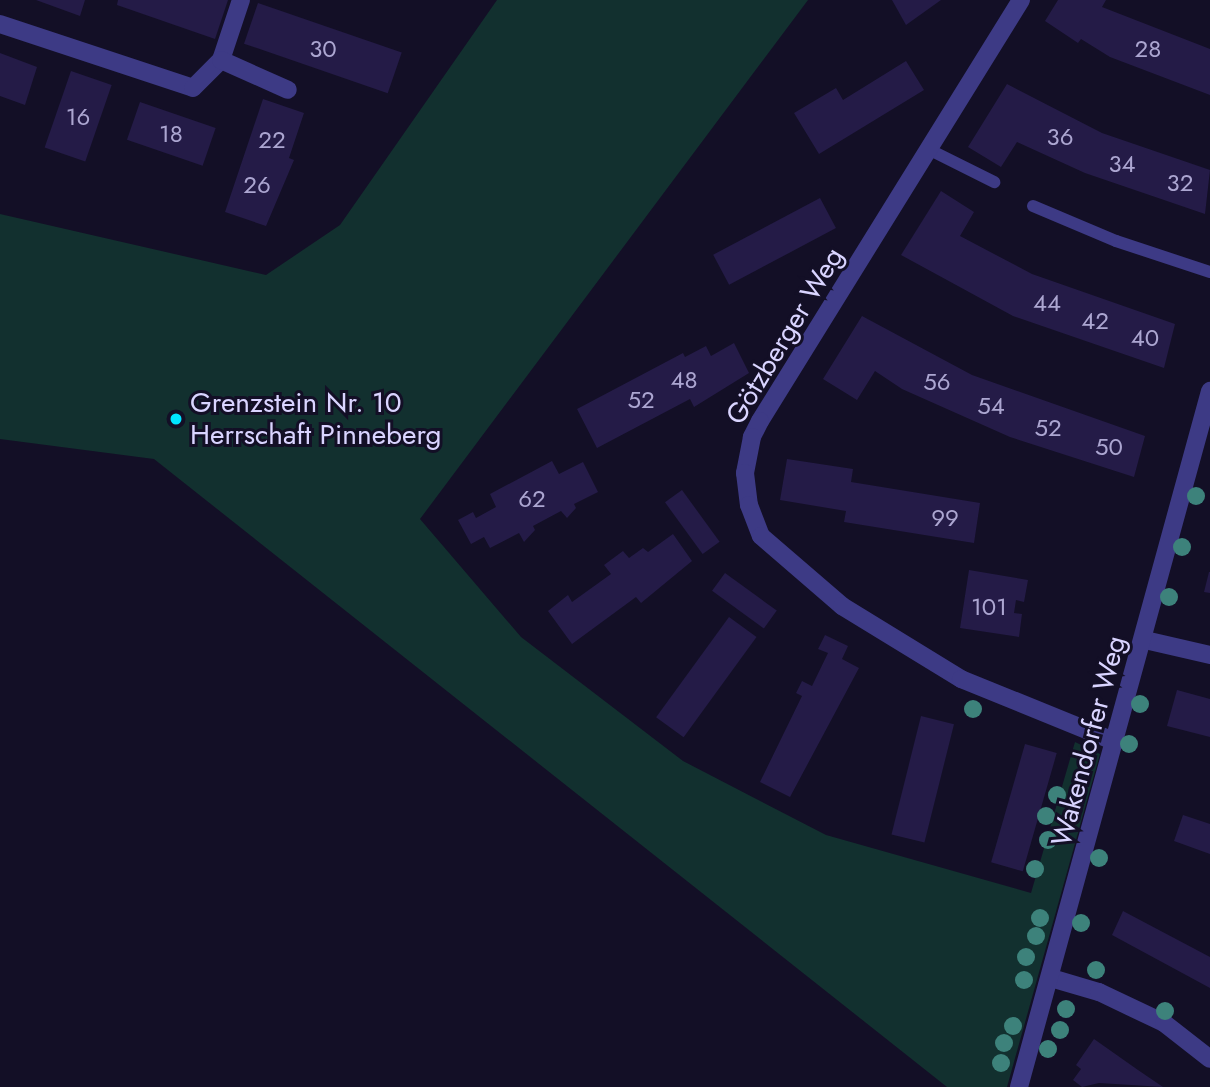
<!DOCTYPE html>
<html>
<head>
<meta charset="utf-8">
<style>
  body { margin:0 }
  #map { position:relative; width:1210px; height:1087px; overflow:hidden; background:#130f26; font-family:Jost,sans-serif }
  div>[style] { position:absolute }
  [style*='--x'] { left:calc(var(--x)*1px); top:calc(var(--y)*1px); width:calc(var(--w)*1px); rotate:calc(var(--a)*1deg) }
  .green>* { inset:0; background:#12302f }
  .building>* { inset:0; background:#241b47; transform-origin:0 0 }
  .lane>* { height:12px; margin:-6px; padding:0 6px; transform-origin:6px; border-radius:6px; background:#3d3a85 }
  .street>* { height:18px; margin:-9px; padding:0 9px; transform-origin:9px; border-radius:9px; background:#3d3a85 }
  .trees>* { width:18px; height:18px; margin:-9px; border-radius:50%; background:#3d827b }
  .dots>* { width:19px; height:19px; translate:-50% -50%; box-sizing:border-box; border:4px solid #130f26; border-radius:50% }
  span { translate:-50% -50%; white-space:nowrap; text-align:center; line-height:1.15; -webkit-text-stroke:6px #130f26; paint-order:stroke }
  .number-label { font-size:24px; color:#aca6d1 }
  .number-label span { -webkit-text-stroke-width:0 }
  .street-label { font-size:28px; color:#d9d4ff }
  .poi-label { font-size:28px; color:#d9d4ff }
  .left { translate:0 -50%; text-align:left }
</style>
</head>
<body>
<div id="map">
  <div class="green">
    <div style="clip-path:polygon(497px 0,808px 0,420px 519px,521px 637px,683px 761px,826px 835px,1031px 893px,1075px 742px,1100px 754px,1007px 1087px,947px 1087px,154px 459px,0 439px,0 214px,266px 275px,340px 225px)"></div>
  </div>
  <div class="building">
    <div style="clip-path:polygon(36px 0,85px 0,80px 16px)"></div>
    <div style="clip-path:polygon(118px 0,228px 0,215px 39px,117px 5px)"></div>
    <div style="clip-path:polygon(892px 0,941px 0,906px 25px)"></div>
    <div style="clip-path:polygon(1058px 0,1106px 0,1102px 7px,1210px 49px,1210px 95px,1110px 57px,1081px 39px,1078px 43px,1045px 21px)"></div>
    <div style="left:258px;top:3px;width:152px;height:43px;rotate:19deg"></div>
    <div style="clip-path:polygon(0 53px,37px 67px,25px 105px,0 96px)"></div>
    <div style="clip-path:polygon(906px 61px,924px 90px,819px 154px,794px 113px,836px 88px,843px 100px)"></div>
    <div style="left:71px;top:71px;width:43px;height:81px;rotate:19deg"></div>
    <div style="clip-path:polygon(1007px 84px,1102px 133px,1210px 170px,1205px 214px,1085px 173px,1017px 142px,1001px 167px,968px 147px)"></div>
    <div style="clip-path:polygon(263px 99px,304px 113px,289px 158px,294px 160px,266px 226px,225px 212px)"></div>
    <div style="left:140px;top:102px;width:80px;height:40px;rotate:19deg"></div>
    <div style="clip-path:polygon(941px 191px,974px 212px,960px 236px,1032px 274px,1175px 324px,1164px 368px,1013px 316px,901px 255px)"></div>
    <div style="left:820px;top:198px;width:34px;height:121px;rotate:62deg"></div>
    <div style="clip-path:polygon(862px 316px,972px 375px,1145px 436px,1134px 477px,1010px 437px,902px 389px,875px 371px,857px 400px,823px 379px)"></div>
    <div style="clip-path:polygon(734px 343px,749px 373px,694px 407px,690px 399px,597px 448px,577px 409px,683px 353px,685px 357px,706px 346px,711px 356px)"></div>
    <div style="clip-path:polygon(787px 459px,853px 469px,851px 482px,980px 503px,974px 543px,844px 522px,846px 511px,780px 500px)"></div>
    <div style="clip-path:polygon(552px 461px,559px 474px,583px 462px,598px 492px,574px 504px,576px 508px,567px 518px,561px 511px,533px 526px,535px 530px,524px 542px,519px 533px,490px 548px,484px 537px,471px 544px,458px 520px,473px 512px,476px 518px,496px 507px,490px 494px)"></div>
    <div style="left:682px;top:490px;width:64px;height:21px;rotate:54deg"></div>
    <div style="clip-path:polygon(673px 534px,692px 561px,641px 603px,636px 597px,572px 644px,548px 611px,568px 595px,572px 602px,611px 574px,604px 565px,623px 551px,629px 558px,643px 548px,648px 552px)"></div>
    <div style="clip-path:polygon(969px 570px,1028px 580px,1024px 602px,1016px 600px,1014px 613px,1022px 614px,1019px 637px,960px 628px)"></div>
    <div style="clip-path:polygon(1209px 572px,1210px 572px,1210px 593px,1204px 592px)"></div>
    <div style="left:725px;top:573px;width:64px;height:22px;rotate:36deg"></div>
    <div style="left:729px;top:617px;width:34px;height:124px;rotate:36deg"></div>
    <div style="clip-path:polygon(825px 635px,848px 646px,842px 659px,859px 668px,790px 797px,760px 782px,802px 696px,796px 693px,802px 681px,812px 686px,828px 653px,818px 649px)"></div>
    <div style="clip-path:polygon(1177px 690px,1210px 699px,1210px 737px,1167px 726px)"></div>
    <div style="left:921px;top:716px;width:34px;height:122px;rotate:14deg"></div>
    <div style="left:1025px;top:744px;width:33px;height:123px;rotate:16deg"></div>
    <div style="clip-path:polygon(1183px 815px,1210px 824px,1210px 854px,1174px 841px)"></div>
    <div style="clip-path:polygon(1123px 911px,1210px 957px,1210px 988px,1112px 935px)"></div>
    <div style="clip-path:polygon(1094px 1039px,1138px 1070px,1163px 1087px,1099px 1083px,1082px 1087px,1073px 1080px,1081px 1069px,1076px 1065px)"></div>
  </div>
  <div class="lane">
    <div style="--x:930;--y:150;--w:72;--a:26.6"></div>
    <div style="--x:1033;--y:206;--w:90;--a:22.9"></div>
    <div style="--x:1116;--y:241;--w:99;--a:18.3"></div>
  </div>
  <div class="street">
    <div style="--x:1021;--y:0;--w:495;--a:121.8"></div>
    <div style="--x:760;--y:421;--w:18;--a:117"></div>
    <div style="--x:752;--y:437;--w:37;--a:101"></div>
    <div style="--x:745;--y:473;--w:32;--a:83"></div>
    <div style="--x:749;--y:505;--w:33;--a:69"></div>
    <div style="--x:761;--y:536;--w:107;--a:40.8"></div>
    <div style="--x:842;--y:606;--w:140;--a:31.5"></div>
    <div style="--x:961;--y:679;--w:167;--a:22.1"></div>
    <div style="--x:0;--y:24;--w:203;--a:18.3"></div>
    <div style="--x:193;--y:88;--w:40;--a:-45"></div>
    <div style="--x:221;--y:60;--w:63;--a:-71.6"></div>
    <div style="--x:221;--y:60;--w:73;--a:24.1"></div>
    <div style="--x:1145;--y:640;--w:67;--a:13"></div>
    <div style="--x:1051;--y:978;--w:50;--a:16.3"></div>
    <div style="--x:1099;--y:992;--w:72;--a:25.5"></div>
    <div style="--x:1164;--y:1023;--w:58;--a:38"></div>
    <div style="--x:1019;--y:1087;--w:722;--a:-74.65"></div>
  </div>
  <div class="trees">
    <div style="left:1196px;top:496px"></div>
    <div style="left:1182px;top:547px"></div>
    <div style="left:1169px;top:597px"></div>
    <div style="left:1140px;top:704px"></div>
    <div style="left:973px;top:709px"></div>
    <div style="left:1129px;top:744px"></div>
    <div style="left:1057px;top:795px"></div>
    <div style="left:1046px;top:816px"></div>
    <div style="left:1048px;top:840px"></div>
    <div style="left:1099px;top:858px"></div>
    <div style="left:1035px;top:869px"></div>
    <div style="left:1040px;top:918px"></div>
    <div style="left:1081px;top:923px"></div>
    <div style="left:1036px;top:936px"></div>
    <div style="left:1026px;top:957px"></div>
    <div style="left:1096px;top:970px"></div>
    <div style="left:1024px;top:980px"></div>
    <div style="left:1066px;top:1009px"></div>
    <div style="left:1165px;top:1011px"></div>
    <div style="left:1013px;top:1026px"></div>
    <div style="left:1060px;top:1030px"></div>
    <div style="left:1004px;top:1043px"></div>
    <div style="left:1048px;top:1049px"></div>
    <div style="left:1001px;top:1063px"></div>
  </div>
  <div class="dots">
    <div style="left:176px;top:419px;background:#00e5ff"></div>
  </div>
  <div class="number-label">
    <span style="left:323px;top:49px">30</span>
    <span style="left:1148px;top:49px">28</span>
    <span style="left:78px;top:117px">16</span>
    <span style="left:171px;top:134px">18</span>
    <span style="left:1060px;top:137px">36</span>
    <span style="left:272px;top:140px">22</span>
    <span style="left:1122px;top:164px">34</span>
    <span style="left:1180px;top:183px">32</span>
    <span style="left:257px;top:185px">26</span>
    <span style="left:1047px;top:303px">44</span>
    <span style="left:1095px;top:321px">42</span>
    <span style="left:1145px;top:338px">40</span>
    <span style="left:684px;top:380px">48</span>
    <span style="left:937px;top:382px">56</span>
    <span style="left:641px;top:400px">52</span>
    <span style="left:991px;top:406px">54</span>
    <span style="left:1048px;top:428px">52</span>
    <span style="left:1109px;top:447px">50</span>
    <span style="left:532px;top:499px">62</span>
    <span style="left:945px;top:518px">99</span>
    <span style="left:989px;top:607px">101</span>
  </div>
  <div class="street-label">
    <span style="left:785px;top:336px;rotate:-59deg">Götzberger Weg</span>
    <span style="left:1089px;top:741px;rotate:-75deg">Wakendorfer Weg</span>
  </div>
  <div class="poi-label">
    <span class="left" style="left:190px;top:419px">Grenzstein Nr. 10<br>Herrschaft Pinneberg</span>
  </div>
</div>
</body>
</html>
